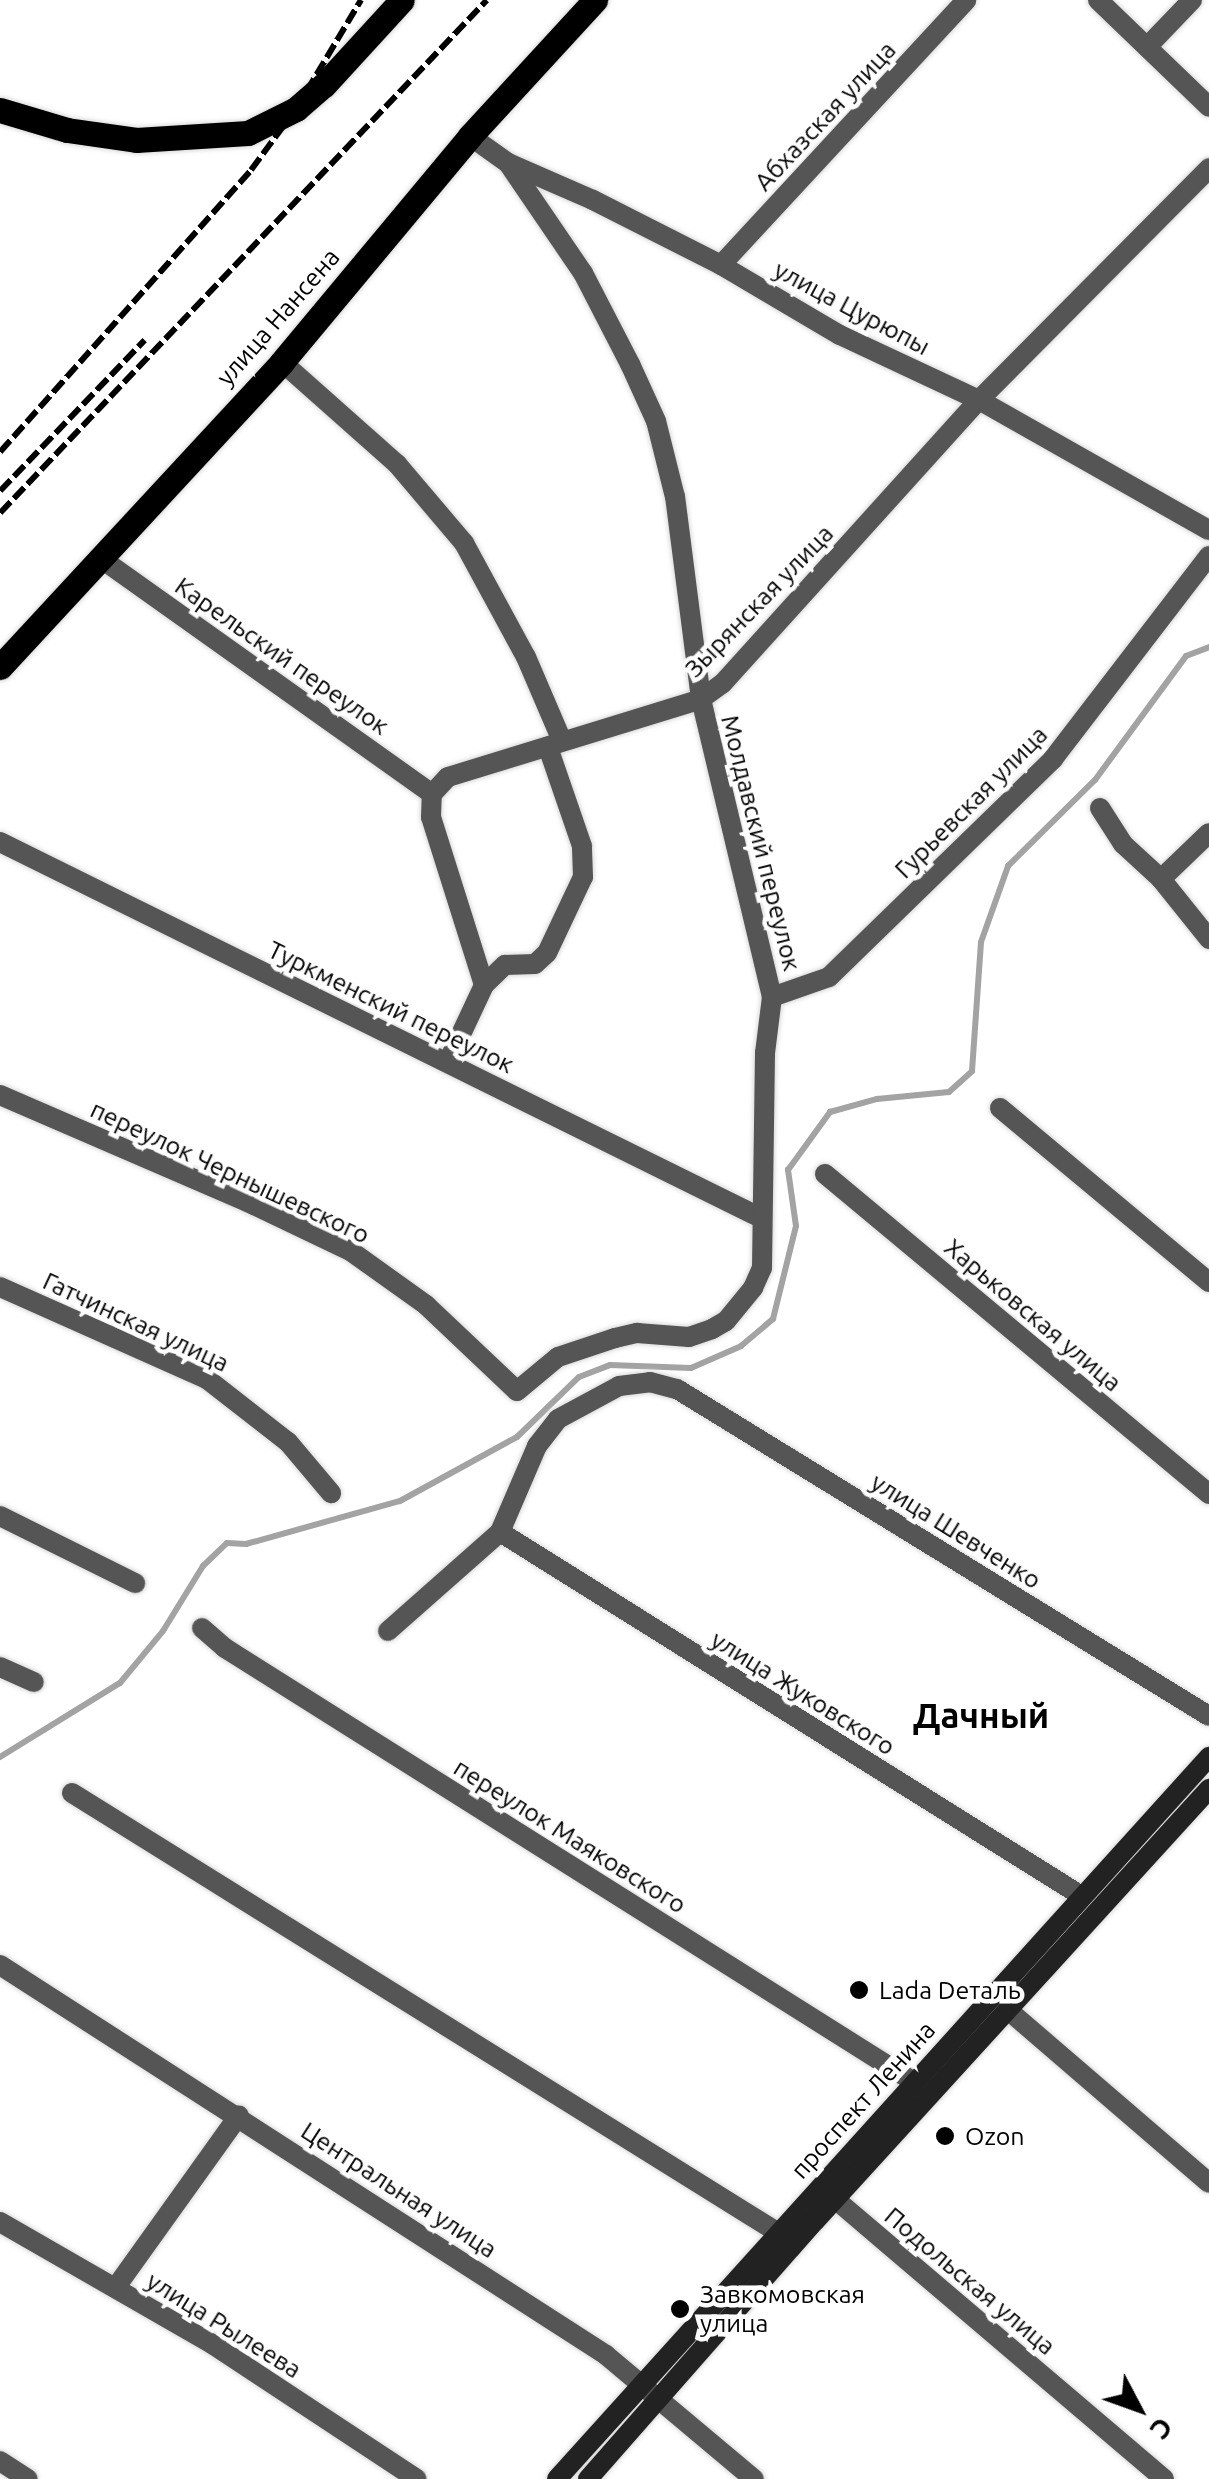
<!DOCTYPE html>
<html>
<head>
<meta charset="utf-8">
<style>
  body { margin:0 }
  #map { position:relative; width:1209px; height:2479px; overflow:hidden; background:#fff; font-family:Ubuntu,sans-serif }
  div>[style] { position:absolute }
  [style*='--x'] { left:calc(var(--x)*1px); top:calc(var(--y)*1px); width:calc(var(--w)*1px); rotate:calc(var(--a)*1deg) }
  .stream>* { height:6px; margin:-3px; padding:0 3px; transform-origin:3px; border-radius:3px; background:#a3a3a3 }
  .roads { filter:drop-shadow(0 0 2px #dbdbdb) drop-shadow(0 0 2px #dbdbdb) }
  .street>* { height:20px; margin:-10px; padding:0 10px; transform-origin:10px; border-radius:10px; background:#555 }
  .secondary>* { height:20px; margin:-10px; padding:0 10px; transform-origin:10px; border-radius:10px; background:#222 }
  .primary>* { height:25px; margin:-12.5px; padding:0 12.5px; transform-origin:12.5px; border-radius:12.5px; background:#000 }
  .rail>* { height:6px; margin-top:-3px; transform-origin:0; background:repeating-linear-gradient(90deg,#000 0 15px,transparent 0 20px) }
  .dots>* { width:28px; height:28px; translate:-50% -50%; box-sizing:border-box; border:5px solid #fff; border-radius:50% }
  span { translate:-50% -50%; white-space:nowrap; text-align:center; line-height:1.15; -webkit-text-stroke:9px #fff; paint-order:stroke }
  .street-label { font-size:25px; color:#000 }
  .poi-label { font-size:25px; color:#000 }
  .left { translate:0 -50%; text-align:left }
  .district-label { font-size:35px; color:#000; font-weight:700 }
  .north { position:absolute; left:1089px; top:2359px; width:100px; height:100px; -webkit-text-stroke:8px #fff; paint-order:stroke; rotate:131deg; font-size:28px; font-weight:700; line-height:40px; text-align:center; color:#000 }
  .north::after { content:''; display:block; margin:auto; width:35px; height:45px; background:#000; clip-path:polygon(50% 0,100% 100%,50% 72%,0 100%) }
</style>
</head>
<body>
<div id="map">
  <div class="stream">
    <div style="--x:0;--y:1757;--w:141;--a:-31.7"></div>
    <div style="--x:120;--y:1683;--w:67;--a:-50.4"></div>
    <div style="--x:163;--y:1631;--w:76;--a:-58.4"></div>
    <div style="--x:203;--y:1566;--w:33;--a:-44"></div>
    <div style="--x:227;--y:1543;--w:19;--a:3"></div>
    <div style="--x:246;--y:1544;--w:160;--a:-15.6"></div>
    <div style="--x:400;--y:1501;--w:133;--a:-28.7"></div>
    <div style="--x:517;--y:1437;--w:86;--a:-44.1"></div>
    <div style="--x:579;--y:1377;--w:33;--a:-21"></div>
    <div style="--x:610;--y:1365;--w:81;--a:2.1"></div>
    <div style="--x:691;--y:1368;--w:55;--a:-23.7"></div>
    <div style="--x:741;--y:1346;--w:42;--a:-40.2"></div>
    <div style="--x:773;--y:1319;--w:96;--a:-76.1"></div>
    <div style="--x:796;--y:1226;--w:57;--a:-98.1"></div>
    <div style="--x:788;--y:1170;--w:72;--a:-54.1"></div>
    <div style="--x:830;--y:1112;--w:49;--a:-15.5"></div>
    <div style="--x:877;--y:1099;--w:72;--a:-5.6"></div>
    <div style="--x:949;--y:1092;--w:31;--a:-42"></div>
    <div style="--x:972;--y:1071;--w:129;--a:-86"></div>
    <div style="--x:981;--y:942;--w:81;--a:-70.4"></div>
    <div style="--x:1008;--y:866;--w:122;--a:-44.7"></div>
    <div style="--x:1095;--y:780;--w:154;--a:-53.7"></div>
    <div style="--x:1186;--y:656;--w:25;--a:-21"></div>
  </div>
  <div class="roads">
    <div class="street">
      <div style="--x:1098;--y:0;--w:154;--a:43.9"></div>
      <div style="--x:1147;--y:47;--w:65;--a:-46.2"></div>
      <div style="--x:470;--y:136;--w:47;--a:35.4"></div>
      <div style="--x:508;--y:163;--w:93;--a:23.5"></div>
      <div style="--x:593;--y:200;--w:144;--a:26.9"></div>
      <div style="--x:721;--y:265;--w:138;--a:30.5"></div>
      <div style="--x:840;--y:335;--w:153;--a:25.1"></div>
      <div style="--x:979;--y:400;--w:264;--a:29.5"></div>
      <div style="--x:721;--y:265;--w:361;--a:-47.2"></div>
      <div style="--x:282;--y:362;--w:154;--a:41.6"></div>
      <div style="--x:397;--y:464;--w:104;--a:49.7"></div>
      <div style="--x:464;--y:543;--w:130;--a:61.5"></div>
      <div style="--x:526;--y:657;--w:91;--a:66.8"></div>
      <div style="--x:103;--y:560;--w:404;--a:35.4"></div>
      <div style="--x:1100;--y:808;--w:43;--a:57.4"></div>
      <div style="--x:1123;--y:844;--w:52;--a:42.6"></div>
      <div style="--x:1161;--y:879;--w:77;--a:51.3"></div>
      <div style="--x:0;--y:842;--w:847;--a:26.29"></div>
      <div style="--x:1161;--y:879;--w:66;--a:-43.8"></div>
      <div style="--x:484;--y:985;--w:29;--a:-44"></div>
      <div style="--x:505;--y:965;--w:30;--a:-2"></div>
      <div style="--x:535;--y:964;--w:16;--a:-43"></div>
      <div style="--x:547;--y:953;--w:84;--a:-64.7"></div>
      <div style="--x:583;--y:877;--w:31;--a:-92"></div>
      <div style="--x:582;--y:846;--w:105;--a:-109"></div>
      <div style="--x:772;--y:997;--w:60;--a:-19.3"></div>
      <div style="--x:829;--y:977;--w:313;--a:-44.2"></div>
      <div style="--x:1053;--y:759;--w:256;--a:-52.5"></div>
      <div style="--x:448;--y:1062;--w:85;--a:-64.9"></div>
      <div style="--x:484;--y:985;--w:176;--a:-107.5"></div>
      <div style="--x:431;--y:817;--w:23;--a:-88"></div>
      <div style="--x:432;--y:794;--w:23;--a:-47"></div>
      <div style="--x:448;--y:777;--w:265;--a:-17.1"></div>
      <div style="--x:701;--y:699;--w:27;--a:-36"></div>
      <div style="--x:723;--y:683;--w:382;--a:-47.9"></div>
      <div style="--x:979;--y:400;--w:327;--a:-45.2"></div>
      <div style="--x:0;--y:1095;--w:277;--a:23.4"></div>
      <div style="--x:254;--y:1205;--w:109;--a:25.6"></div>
      <div style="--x:352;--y:1252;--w:91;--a:35.6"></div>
      <div style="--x:426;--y:1305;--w:125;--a:43.4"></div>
      <div style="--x:517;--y:1391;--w:53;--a:-39.7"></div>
      <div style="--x:558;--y:1357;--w:60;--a:-18.4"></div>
      <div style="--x:615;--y:1338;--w:23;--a:-13"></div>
      <div style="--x:637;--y:1333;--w:52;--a:4.4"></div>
      <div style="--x:689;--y:1337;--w:24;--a:-19"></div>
      <div style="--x:712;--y:1329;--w:16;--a:-30"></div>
      <div style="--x:726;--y:1321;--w:43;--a:-50.7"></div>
      <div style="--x:753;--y:1288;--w:22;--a:-66"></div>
      <div style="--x:762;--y:1268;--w:215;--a:-89.2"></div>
      <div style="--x:765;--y:1053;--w:56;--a:-82.9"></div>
      <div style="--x:772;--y:997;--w:306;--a:-103.4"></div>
      <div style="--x:701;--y:699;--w:204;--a:-97.3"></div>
      <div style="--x:675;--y:497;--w:78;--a:-104"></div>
      <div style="--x:656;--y:421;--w:63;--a:-114.5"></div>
      <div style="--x:630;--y:364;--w:102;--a:-117.3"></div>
      <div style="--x:583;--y:273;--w:133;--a:-124.3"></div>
      <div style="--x:1000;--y:1108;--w:272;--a:39.8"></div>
      <div style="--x:825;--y:1174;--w:500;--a:39.8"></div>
      <div style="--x:0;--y:1287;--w:227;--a:24"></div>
      <div style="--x:207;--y:1379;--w:103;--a:37.9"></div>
      <div style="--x:288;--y:1442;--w:67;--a:49.9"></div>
      <div style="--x:0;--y:1516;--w:151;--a:26.4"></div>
      <div style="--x:500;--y:1532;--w:684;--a:32.04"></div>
      <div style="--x:202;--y:1628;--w:30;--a:41"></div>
      <div style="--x:225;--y:1648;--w:814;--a:32.21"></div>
      <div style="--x:388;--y:1631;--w:149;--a:-41.5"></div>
      <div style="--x:500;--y:1532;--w:94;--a:-66.7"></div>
      <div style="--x:537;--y:1446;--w:34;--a:-52"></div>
      <div style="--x:558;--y:1419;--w:69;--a:-28.4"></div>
      <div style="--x:619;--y:1386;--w:31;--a:-7"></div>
      <div style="--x:650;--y:1382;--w:28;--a:15"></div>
      <div style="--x:677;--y:1389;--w:624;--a:31.58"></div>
      <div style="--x:0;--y:1667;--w:37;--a:24"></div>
      <div style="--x:72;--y:1793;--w:831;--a:31.91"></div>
      <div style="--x:0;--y:1965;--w:721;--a:32.76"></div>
      <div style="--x:606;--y:2355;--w:193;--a:40"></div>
      <div style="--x:1008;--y:2010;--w:265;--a:40.7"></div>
      <div style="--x:835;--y:2199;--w:432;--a:40.4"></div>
      <div style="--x:0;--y:2222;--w:245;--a:29.9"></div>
      <div style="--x:212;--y:2344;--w:245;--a:33.4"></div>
      <div style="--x:116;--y:2287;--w:211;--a:-54.4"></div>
      <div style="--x:0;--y:2461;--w:33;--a:33"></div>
    </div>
    <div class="secondary">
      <div style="--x:557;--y:2479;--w:973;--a:-47.92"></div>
      <div style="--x:588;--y:2479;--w:344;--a:-48.7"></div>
      <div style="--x:815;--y:2221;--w:585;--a:-47.63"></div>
    </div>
    <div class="primary">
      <div style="--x:0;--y:110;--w:70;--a:16.6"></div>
      <div style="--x:67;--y:130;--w:70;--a:8.2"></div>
      <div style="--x:136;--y:140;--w:112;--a:-3.6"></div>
      <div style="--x:248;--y:133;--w:54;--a:-26.6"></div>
      <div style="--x:296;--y:109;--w:37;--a:-41"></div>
      <div style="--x:324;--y:85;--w:115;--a:-47.5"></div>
      <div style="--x:0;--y:667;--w:415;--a:-47.2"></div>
      <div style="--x:282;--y:362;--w:294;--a:-50.2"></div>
      <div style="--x:470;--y:136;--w:185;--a:-47.4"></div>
    </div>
  </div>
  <div class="rail">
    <div style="--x:0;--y:452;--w:378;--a:-48.3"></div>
    <div style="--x:251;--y:170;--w:76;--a:-53.6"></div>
    <div style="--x:296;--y:109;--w:127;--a:-59.2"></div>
    <div style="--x:0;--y:491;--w:209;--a:-46.2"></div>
    <div style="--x:0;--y:513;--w:707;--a:-46.49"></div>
  </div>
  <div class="dots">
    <div style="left:859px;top:1990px;background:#000"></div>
    <div style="left:945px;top:2136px;background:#000"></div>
    <div style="left:680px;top:2309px;background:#000"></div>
  </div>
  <div class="street-label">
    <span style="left:825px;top:116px;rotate:-47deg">Абхазская улица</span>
    <span style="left:852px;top:308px;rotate:28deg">улица Цурюпы</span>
    <span style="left:278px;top:317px;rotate:-49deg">улица Нансена</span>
    <span style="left:759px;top:601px;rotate:-46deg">Зырянская улица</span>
    <span style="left:282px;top:656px;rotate:35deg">Карельский переулок</span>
    <span style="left:971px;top:802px;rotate:-45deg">Гурьевская улица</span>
    <span style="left:761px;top:843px;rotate:76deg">Молдавский переулок</span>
    <span style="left:391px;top:1007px;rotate:26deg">Туркменский переулок</span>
    <span style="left:230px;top:1172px;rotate:25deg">переулок Чернышевского</span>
    <span style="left:1033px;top:1315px;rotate:40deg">Харьковская улица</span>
    <span style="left:136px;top:1322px;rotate:25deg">Гатчинская улица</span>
    <span style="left:956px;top:1531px;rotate:32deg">улица Шевченко</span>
    <span style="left:803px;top:1693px;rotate:32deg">улица Жуковского</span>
    <span style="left:570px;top:1836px;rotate:32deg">переулок Маяковского</span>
    <span style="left:863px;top:2100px;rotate:-48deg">проспект Ленина</span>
    <span style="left:399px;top:2190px;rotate:33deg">Центральная улица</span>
    <span style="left:970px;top:2281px;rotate:40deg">Подольская улица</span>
    <span style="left:224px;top:2325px;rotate:32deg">улица Рылеева</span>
  </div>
  <div class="poi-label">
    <span class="left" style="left:879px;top:1990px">Lada Dеталь</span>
    <span class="left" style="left:965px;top:2136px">Ozon</span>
    <span class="left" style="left:700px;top:2309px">Завкомовская<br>улица</span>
  </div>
  <div class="district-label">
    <span style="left:981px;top:1715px">Дачный</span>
  </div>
  <div class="north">С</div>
</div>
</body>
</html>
